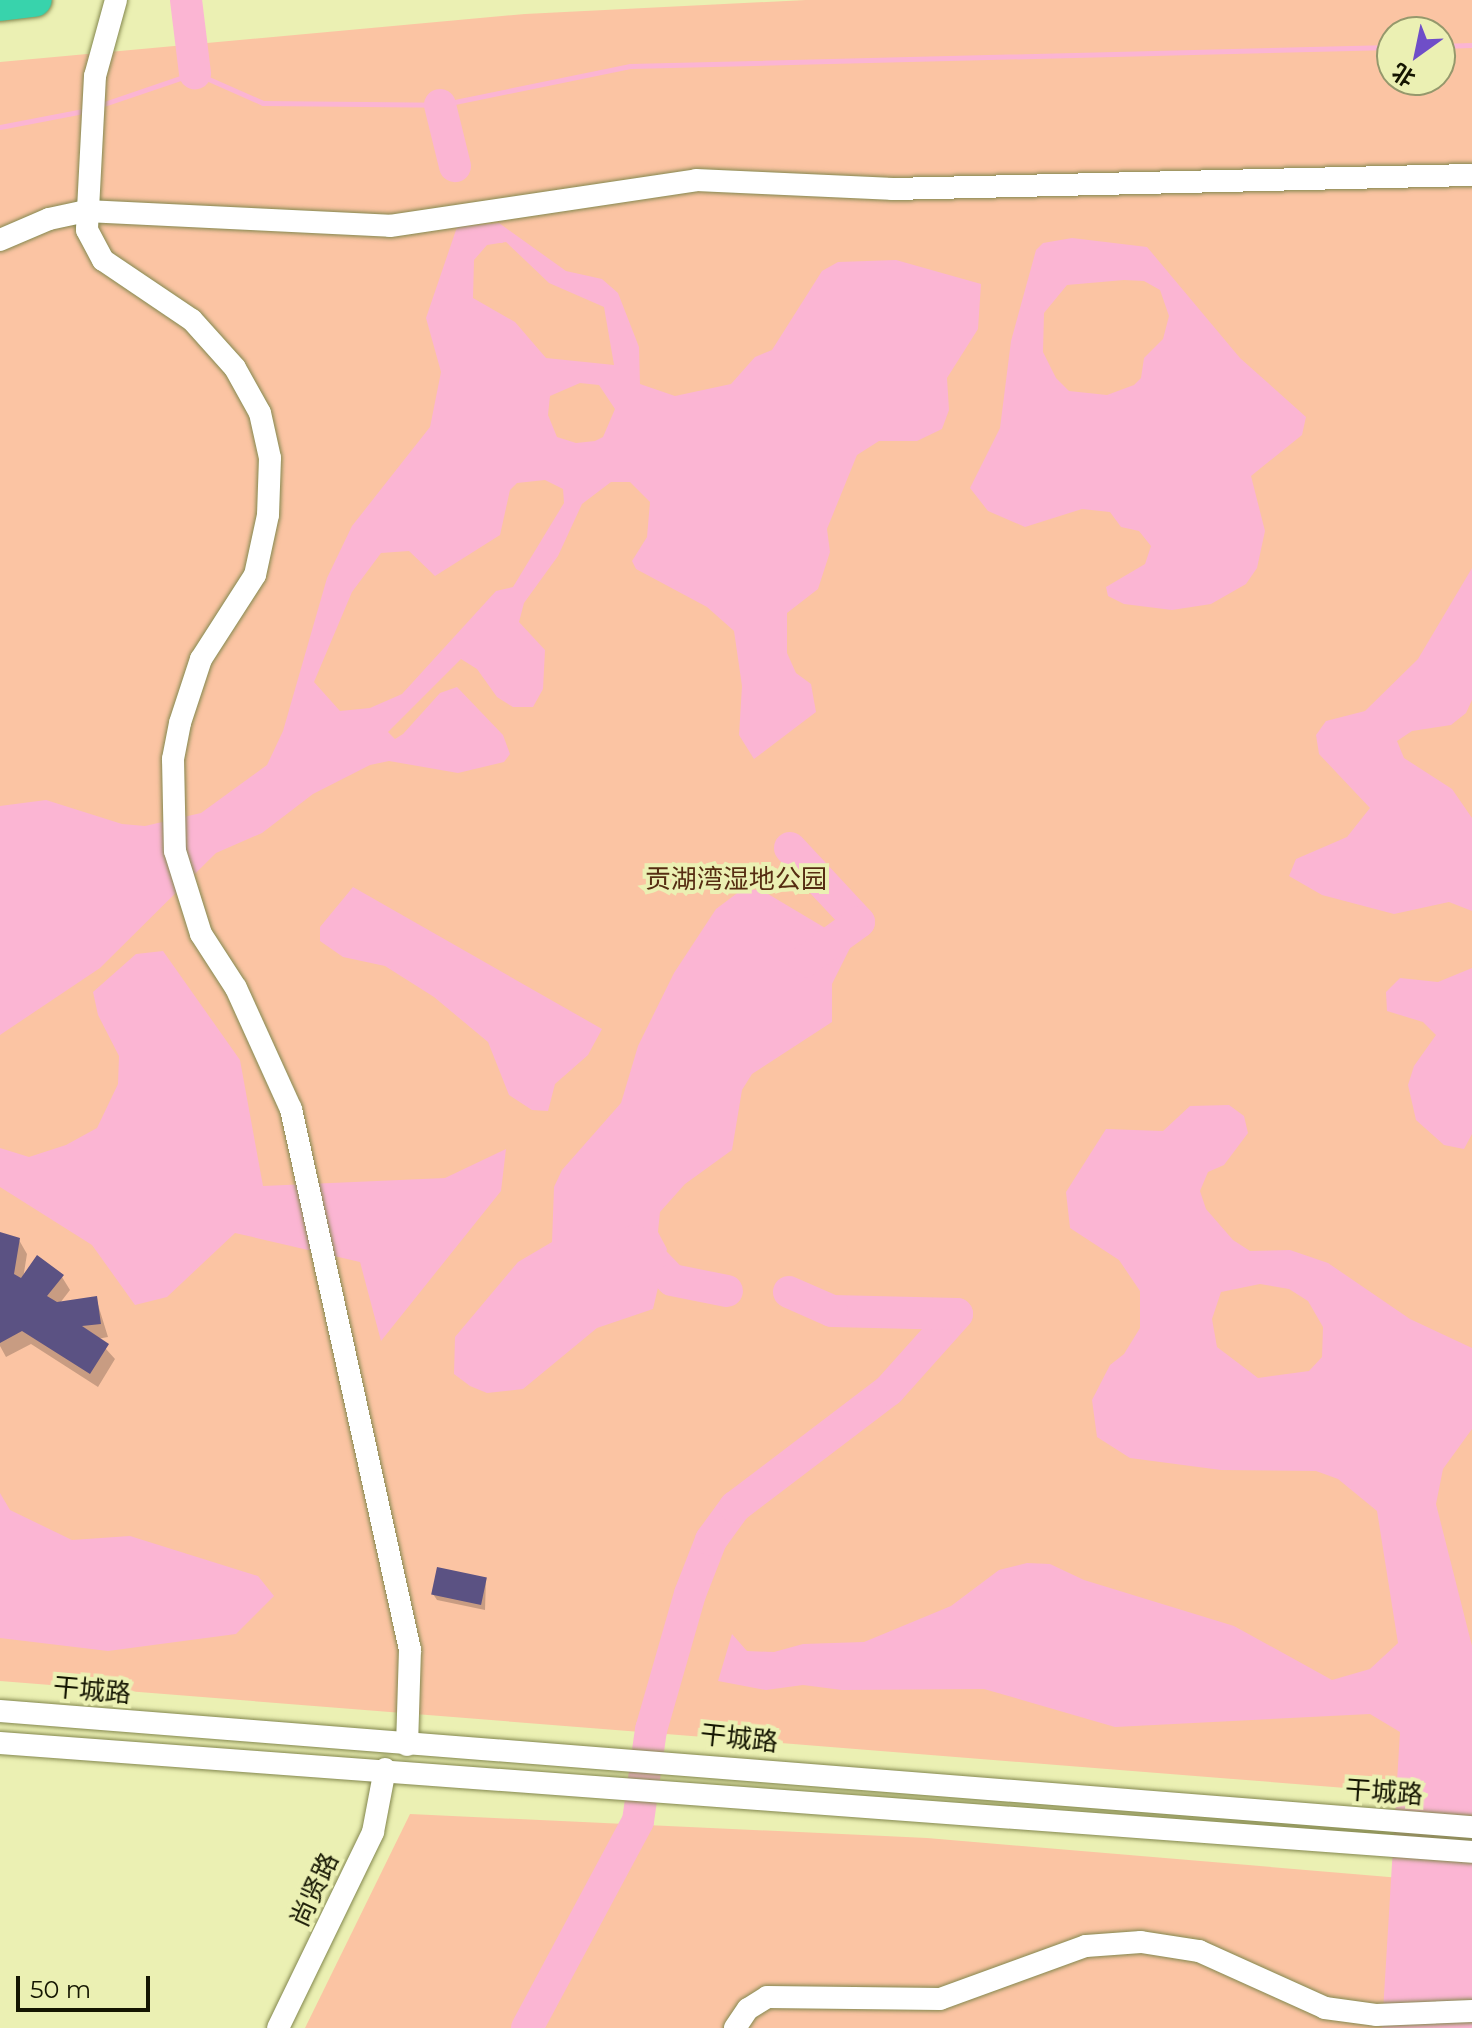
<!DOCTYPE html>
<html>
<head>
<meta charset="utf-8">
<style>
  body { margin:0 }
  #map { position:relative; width:1472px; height:2028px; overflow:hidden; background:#ebf0b3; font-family:Montserrat,"Noto Sans SC",sans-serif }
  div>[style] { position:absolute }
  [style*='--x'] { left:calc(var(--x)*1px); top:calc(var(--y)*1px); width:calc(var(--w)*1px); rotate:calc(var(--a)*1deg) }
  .green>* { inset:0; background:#fbc4a3 }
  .water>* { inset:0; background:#fbb5d3 }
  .shadow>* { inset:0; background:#0003 }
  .stream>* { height:5px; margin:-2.5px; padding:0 2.5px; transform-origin:2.5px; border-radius:2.5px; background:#fbb5d3 }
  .river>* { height:32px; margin:-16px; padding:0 16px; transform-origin:16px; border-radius:16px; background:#fbb5d3 }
  .building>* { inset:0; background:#5b5283; transform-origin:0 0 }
  .roads { filter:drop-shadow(0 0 2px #83874e) drop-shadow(0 0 2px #83874e) }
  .minor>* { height:22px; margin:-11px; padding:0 11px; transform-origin:11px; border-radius:11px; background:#fff }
  .highway>* { height:34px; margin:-17px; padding:0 17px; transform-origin:17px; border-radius:17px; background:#38d3ac }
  span { translate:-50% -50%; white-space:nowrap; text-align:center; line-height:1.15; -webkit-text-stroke:8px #ebf0b3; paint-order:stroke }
  .park-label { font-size:26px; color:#562d12 }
  .street-label { font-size:26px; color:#141501 }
  .north { position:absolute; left:1376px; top:16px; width:80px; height:80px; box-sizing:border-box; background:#ebf0b3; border:2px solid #95986c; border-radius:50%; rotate:213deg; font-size:22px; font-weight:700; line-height:32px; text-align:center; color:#141501 }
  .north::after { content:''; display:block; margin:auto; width:28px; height:36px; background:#6f4ec8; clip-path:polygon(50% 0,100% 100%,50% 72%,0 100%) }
  .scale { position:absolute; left:16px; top:1976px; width:134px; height:36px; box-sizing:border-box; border:4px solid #141501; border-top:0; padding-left:10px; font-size:24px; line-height:28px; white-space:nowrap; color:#141501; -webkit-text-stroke:6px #ebf0b3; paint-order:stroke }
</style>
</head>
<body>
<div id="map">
  <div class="green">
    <div style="clip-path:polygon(evenodd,806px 0,1472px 0,1472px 1798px,0 1681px,0 62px,525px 14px,806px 0,1392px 32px,1440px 32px,1440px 80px,1392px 80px,1392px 32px)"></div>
    <div style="clip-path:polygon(410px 1814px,927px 1838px,1472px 1884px,1472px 2028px,305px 2028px)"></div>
  </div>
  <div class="water">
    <div style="clip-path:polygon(evenodd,499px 223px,566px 271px,602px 279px,618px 293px,639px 347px,640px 384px,675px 396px,731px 384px,755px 357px,772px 350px,822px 271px,838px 262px,896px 260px,981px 284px,978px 329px,947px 378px,949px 410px,942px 429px,917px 441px,879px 441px,857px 455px,827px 529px,830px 552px,818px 589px,787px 613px,787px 653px,796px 673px,811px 684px,816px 712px,754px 759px,739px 735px,742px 686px,734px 631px,707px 607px,636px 569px,632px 561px,647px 537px,650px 502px,630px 482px,611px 482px,582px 504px,558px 556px,524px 603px,519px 622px,545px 650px,543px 689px,533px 707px,513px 707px,497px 697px,477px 669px,461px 659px,388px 732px,395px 739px,403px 734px,440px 693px,457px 687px,503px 735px,510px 754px,504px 762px,458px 773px,389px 761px,370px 765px,313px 794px,262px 833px,216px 853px,100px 968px,0 1035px,0 806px,46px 800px,122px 824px,145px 826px,201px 813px,267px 765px,283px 731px,327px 578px,352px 526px,430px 427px,441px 372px,426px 318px,457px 227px,499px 223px,506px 242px,549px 283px,604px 307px,614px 365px,546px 358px,515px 322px,473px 298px,474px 260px,487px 245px,506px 242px,499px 223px,580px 383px,599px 385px,615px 409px,603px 437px,595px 441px,576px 443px,557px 437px,548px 415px,550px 396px,580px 383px,499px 223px,545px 480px,563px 489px,564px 503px,513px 587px,496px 591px,402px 694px,370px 708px,340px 711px,314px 682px,352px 592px,381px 553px,409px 551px,435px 576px,500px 535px,510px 490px,517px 483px,545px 480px)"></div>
    <div style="clip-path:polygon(evenodd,1072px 238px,1147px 247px,1240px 358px,1306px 417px,1302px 435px,1251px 476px,1265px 531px,1257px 568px,1246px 584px,1211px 604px,1172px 610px,1124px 604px,1108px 596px,1106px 587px,1145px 564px,1151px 546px,1139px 531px,1121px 527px,1110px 512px,1082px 509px,1025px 527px,988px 511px,970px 488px,1000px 428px,1011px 341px,1036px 250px,1043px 243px,1072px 238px,1124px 280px,1144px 281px,1160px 290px,1169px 316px,1163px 339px,1144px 358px,1141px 378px,1134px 385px,1107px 395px,1069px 391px,1056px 378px,1043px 352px,1044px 313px,1067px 285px,1124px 280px)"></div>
    <div style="clip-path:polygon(1472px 568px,1472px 700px,1466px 713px,1451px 725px,1412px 731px,1397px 741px,1404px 758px,1452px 789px,1472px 818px,1472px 911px,1449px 902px,1394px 914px,1322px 895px,1289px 876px,1296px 859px,1347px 837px,1370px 808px,1319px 754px,1316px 735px,1326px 721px,1365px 711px,1418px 659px)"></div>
    <div style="clip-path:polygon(353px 887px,602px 1029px,588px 1055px,555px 1084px,548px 1111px,532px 1110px,509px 1095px,488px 1042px,434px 997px,385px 966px,343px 957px,320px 941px,320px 927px)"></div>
    <div style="clip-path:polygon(744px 888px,763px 891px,852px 944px,832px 984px,832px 1022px,752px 1074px,742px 1090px,732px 1150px,685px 1184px,660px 1212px,658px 1232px,667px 1249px,653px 1309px,597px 1328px,523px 1389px,487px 1393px,470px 1386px,454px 1374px,455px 1337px,518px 1262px,552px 1242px,554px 1187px,562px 1170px,621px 1103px,638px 1046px,674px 973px,716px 909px)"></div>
    <div style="clip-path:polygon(163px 951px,240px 1060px,263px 1186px,445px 1178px,506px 1149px,501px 1191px,381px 1341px,360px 1262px,235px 1233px,167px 1297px,135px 1305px,92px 1245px,0 1187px,0 1148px,29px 1157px,66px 1145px,97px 1128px,118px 1084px,119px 1056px,98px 1015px,93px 992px,136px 954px)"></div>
    <div style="clip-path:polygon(1472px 968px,1472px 1134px,1464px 1149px,1444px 1145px,1416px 1120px,1408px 1085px,1414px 1066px,1436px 1035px,1423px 1022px,1387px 1011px,1386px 992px,1400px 978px,1438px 982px)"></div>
    <div style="clip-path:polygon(evenodd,1229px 1105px,1244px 1116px,1248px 1133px,1224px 1165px,1208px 1172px,1200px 1191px,1206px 1209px,1233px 1240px,1250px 1251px,1290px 1250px,1328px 1263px,1410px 1319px,1472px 1348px,1472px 1429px,1443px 1469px,1436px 1504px,1472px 1646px,1472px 2028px,1382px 2028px,1400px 1732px,1370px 1714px,1115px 1727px,984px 1689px,842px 1690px,803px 1685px,766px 1690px,718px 1681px,732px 1634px,747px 1651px,774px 1652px,803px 1644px,864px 1642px,951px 1606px,999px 1570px,1027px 1563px,1050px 1564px,1084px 1580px,1234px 1626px,1332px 1680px,1370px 1669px,1398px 1643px,1377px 1511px,1338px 1479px,1316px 1471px,1221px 1470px,1130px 1458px,1097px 1437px,1092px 1400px,1110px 1365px,1124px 1354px,1140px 1328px,1140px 1291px,1119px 1260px,1070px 1228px,1066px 1192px,1106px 1129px,1163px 1131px,1190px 1106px,1229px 1105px,1260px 1284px,1289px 1289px,1308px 1301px,1323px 1327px,1322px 1357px,1309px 1371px,1258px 1378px,1217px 1347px,1212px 1319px,1221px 1292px,1260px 1284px)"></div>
    <div style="clip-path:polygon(0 1493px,10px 1510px,72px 1540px,130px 1536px,258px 1576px,274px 1596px,236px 1634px,108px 1651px,0 1638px)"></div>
  </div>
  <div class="shadow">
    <div style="clip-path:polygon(0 1234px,19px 1240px,27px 1254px,23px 1279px,62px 1277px,70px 1290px,60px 1303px,96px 1298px,108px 1337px,97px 1339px,115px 1359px,98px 1387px,31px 1344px,6px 1357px,0 1346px)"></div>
    <div style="clip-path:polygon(486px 1579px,485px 1610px,437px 1600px,433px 1594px)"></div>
  </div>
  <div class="stream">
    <div style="--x:1440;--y:46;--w:32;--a:-2"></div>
    <div style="--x:101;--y:105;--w:99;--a:-18.8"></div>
    <div style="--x:195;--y:73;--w:74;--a:23.8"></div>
    <div style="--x:263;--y:103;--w:177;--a:0.6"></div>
    <div style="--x:440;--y:105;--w:194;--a:-11.6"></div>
    <div style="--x:630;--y:66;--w:762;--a:-1.43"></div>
    <div style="--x:0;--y:127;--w:90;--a:-10.9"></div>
  </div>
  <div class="river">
    <div style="--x:186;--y:0;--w:74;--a:83"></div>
    <div style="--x:440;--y:105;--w:63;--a:76.2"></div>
    <div style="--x:790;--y:848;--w:101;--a:47"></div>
    <div style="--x:859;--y:922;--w:67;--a:144.2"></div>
    <div style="--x:634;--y:1241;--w:54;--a:45.7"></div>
    <div style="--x:672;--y:1280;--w:56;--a:11.3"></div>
    <div style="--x:527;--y:2028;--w:235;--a:-61.8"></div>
    <div style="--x:638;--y:1821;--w:92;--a:-81.9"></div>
    <div style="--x:651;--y:1730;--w:141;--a:-74"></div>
    <div style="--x:690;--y:1594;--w:58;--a:-68.7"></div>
    <div style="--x:711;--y:1540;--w:41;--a:-54"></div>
    <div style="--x:735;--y:1507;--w:193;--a:-37.2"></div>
    <div style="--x:889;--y:1390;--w:102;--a:-48.2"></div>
    <div style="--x:957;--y:1314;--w:125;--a:-178.6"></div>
    <div style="--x:832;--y:1311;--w:47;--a:-156.2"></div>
  </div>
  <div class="building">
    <div style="clip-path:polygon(0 1232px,20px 1238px,14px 1274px,21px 1278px,37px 1255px,64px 1275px,47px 1296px,57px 1302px,97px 1296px,101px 1324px,82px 1326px,109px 1344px,90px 1374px,22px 1331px,0 1343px)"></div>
    <div style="left:437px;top:1567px;width:51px;height:28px;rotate:12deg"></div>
  </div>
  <div class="roads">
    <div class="minor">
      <div style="--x:116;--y:0;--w:79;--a:105.4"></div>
      <div style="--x:95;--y:76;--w:154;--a:93"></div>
      <div style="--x:87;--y:230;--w:34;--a:62"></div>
      <div style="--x:103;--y:260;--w:107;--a:34"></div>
      <div style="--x:192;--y:320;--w:64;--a:48.1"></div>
      <div style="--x:235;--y:368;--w:51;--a:60.9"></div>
      <div style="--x:260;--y:413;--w:46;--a:77.5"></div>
      <div style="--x:270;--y:458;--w:57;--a:92"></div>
      <div style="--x:268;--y:515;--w:61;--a:102.2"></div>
      <div style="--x:255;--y:575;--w:100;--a:122.7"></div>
      <div style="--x:201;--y:659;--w:67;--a:108.2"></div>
      <div style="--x:180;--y:723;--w:37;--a:101"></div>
      <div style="--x:173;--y:759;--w:92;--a:88.8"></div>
      <div style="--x:175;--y:851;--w:87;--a:72.6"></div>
      <div style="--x:201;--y:934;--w:64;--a:57.1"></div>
      <div style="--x:236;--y:988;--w:133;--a:65.6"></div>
      <div style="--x:291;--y:1109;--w:554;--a:77.59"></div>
      <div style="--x:410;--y:1650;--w:95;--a:91.8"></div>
      <div style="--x:0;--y:240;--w:53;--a:-23.2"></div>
      <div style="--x:49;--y:219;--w:38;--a:-12"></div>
      <div style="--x:86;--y:211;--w:304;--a:2.8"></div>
      <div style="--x:390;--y:226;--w:309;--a:-8.5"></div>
      <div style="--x:696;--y:180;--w:197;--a:2.6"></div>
      <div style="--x:893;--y:189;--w:579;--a:-1.39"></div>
      <div style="--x:0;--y:1711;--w:1477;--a:4.51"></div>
      <div style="--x:0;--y:1743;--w:1476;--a:4.23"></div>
      <div style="--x:278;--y:2028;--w:218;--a:-64.1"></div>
      <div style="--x:373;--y:1832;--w:64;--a:-79.2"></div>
      <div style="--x:735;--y:2028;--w:23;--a:-56"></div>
      <div style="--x:748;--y:2009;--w:22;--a:-32"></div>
      <div style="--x:767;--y:1997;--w:173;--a:0.7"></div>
      <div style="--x:940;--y:1999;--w:155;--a:-20"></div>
      <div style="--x:1086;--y:1946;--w:55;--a:-4.2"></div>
      <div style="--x:1141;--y:1942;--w:59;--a:8.8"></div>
      <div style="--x:1199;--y:1951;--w:138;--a:24.3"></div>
      <div style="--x:1325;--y:2008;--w:51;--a:7.8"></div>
      <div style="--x:1376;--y:2015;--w:96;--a:-2.4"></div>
    </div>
    <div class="highway">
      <div style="--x:0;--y:4;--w:35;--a:-7"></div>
    </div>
  </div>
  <div class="park-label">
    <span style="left:736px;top:880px">贡湖湾湿地公园</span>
  </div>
  <div class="street-label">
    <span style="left:92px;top:1691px;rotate:5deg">干城路</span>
    <span style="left:739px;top:1739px;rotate:6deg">干城路</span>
    <span style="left:1384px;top:1793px;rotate:4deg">干城路</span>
    <span style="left:315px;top:1890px;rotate:-65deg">尚贤路</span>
  </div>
  <div class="north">北</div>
  <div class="scale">50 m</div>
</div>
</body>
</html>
